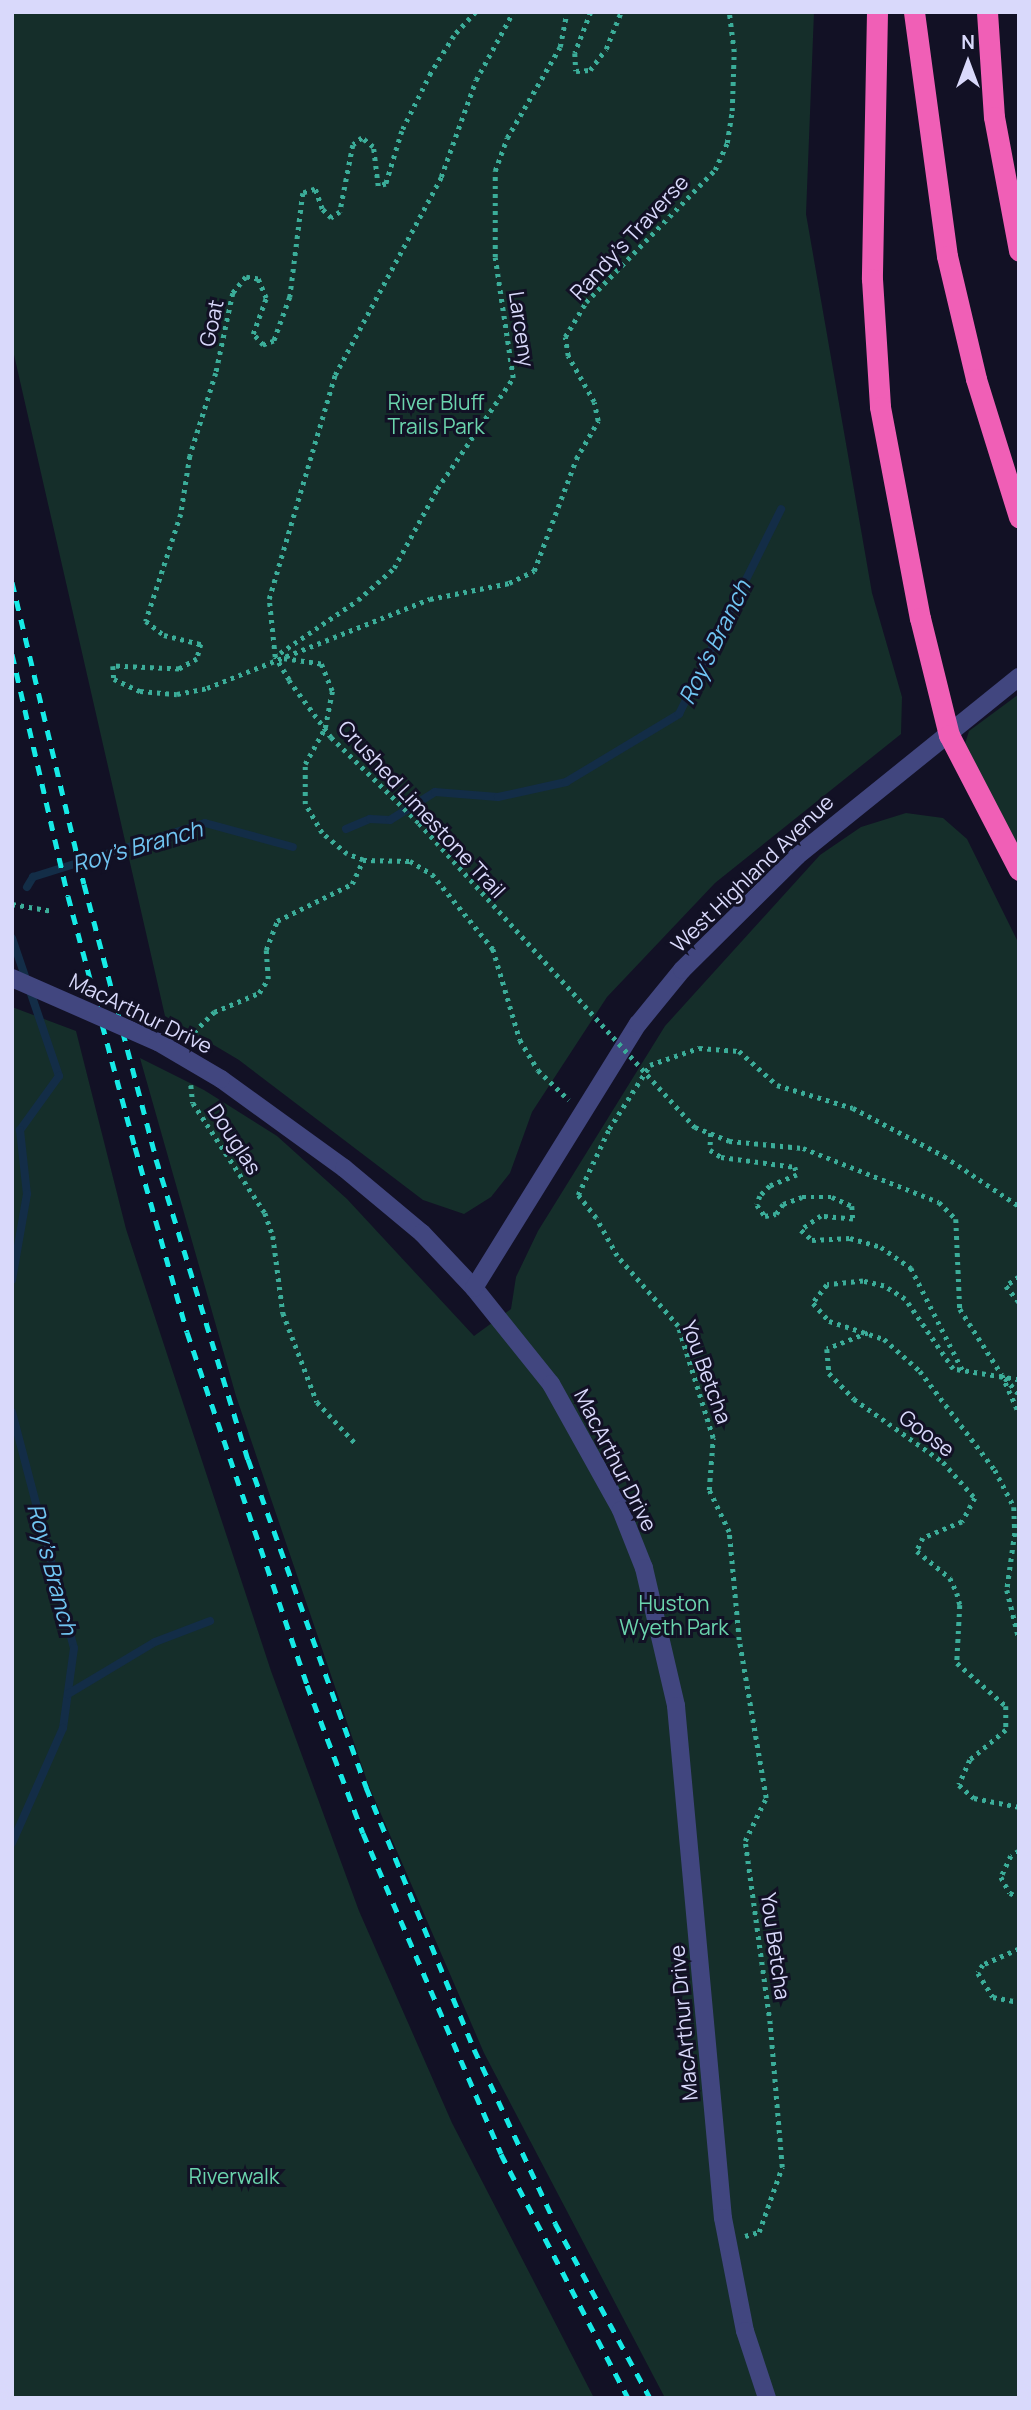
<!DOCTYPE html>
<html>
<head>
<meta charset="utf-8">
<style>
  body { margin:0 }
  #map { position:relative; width:1031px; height:2410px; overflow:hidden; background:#121125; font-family:Manrope,sans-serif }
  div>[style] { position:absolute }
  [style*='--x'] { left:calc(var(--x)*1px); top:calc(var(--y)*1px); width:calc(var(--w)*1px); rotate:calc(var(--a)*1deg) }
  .green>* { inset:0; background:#152e2a }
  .stream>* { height:8px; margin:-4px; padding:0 4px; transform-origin:4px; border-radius:4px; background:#132d47 }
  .path>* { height:4.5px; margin-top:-2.25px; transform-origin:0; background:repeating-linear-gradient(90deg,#3bad99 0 3.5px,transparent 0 8.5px) }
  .minor>* { height:18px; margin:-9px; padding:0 9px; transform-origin:9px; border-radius:9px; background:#41467f }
  .highway>* { height:21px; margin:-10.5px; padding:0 10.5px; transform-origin:10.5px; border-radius:10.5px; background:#f05fb6 }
  .rail>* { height:5px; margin-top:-2.5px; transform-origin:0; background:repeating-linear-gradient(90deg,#16eae6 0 10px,transparent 0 19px) }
  .path-bridge>* { height:4.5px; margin-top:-2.25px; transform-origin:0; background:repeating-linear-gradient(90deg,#3bad99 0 3.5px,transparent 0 8.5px) }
  .minor-bridge>* { height:18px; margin:-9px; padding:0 9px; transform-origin:9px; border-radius:9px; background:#41467f }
  span { translate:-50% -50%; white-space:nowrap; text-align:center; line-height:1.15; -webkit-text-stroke:6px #121125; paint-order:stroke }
  .street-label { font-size:21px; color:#d9d9fb }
  .park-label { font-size:21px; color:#6bd5ae }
  .water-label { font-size:23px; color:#70c5f2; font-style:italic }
  .frame { position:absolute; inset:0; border:14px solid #d9d9fb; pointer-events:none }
  .north { position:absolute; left:933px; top:28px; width:70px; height:70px; -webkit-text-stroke:5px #121125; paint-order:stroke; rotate:0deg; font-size:19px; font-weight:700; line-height:28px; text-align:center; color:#d9d9fb }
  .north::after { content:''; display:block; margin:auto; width:24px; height:32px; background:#d9d9fb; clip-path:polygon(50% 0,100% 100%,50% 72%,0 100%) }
</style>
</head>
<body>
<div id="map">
  <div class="green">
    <div style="clip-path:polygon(12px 12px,814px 12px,806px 214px,872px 593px,902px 697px,901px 734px,715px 883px,607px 997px,532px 1112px,510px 1173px,491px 1197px,464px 1214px,423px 1200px,239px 1060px,165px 1016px,12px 346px)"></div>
    <div style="clip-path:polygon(1019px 694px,1019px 879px,964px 747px,969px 731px)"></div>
    <div style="clip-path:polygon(906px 813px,943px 818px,967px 839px,1019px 944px,1019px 2398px,665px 2398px,484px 2053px,368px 1784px,236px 1396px,140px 1058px,204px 1090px,277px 1136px,347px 1199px,474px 1336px,511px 1309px,516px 1277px,538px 1231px,665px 1026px,820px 855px,861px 827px)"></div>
    <div style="clip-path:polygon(12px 1007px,76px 1031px,126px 1229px,271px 1671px,359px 1911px,452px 2123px,594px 2398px,12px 2398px)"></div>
  </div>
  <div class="stream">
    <div style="--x:346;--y:829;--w:26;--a:-23"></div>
    <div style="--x:370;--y:819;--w:20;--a:3"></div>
    <div style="--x:390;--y:820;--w:53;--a:-31.9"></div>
    <div style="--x:435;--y:792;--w:63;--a:4.5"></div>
    <div style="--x:498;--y:797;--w:70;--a:-12.4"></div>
    <div style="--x:566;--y:782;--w:132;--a:-31"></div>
    <div style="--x:679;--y:714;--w:229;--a:-63.5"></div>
    <div style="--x:27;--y:887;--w:12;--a:-59"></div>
    <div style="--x:33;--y:877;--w:180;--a:-17.4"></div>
    <div style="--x:205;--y:823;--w:91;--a:15.3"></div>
    <div style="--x:12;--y:938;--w:146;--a:71.2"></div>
    <div style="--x:59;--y:1076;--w:67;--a:125.8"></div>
    <div style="--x:20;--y:1130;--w:64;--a:83.8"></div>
    <div style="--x:27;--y:1194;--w:87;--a:99.9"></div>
    <div style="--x:12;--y:1412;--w:244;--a:75.3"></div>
    <div style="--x:74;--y:1648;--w:81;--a:97.8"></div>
    <div style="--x:63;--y:1728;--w:126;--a:113.9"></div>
    <div style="--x:68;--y:1694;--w:101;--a:-30.9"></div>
    <div style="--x:155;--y:1642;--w:59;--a:-20.9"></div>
  </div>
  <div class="path">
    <div style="--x:476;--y:12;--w:33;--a:133"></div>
    <div style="--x:454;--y:36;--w:44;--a:121.9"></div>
    <div style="--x:431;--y:73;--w:65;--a:116.6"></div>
    <div style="--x:402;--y:131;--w:55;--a:106.8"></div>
    <div style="--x:386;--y:184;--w:8;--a:166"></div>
    <div style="--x:378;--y:186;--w:39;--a:-97"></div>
    <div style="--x:373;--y:147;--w:14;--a:-141"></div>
    <div style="--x:362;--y:138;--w:11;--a:142"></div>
    <div style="--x:353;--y:145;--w:68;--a:101"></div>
    <div style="--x:340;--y:212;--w:11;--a:146"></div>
    <div style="--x:331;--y:218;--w:13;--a:-135"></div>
    <div style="--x:322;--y:209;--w:21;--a:-109"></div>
    <div style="--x:315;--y:189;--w:13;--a:162"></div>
    <div style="--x:303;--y:193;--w:105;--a:97.1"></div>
    <div style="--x:290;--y:297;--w:47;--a:110"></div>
    <div style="--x:274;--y:341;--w:12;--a:160"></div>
    <div style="--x:263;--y:345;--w:15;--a:-132"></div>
    <div style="--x:253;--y:334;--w:38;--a:-70"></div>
    <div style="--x:266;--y:298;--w:21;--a:-113"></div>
    <div style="--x:258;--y:279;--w:12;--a:-171"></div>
    <div style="--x:246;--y:277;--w:21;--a:129"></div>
    <div style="--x:233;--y:293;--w:82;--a:102"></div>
    <div style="--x:216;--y:373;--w:87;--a:107.4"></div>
    <div style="--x:190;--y:456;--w:59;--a:98.8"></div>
    <div style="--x:181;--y:514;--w:113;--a:108.1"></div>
    <div style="--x:146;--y:621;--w:23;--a:38"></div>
    <div style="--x:164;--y:635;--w:38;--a:14"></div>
    <div style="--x:201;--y:644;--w:16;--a:105"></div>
    <div style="--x:197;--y:659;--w:21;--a:151"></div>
    <div style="--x:179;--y:669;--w:66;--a:-177.4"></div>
    <div style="--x:113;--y:666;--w:13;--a:86"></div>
    <div style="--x:114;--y:679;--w:29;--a:25"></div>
    <div style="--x:140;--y:691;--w:37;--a:5"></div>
    <div style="--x:177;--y:694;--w:31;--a:-11"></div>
    <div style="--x:207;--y:688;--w:240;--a:-21.8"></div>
    <div style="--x:430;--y:599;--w:81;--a:-11.4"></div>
    <div style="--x:509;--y:583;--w:28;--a:-26"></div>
    <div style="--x:534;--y:571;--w:120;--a:-69.4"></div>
    <div style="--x:576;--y:459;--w:44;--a:-59.9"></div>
    <div style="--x:598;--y:421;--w:19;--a:-102"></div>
    <div style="--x:594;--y:402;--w:53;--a:-119.5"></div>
    <div style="--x:568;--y:356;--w:19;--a:-99"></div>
    <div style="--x:565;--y:337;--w:41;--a:-59"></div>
    <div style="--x:586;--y:302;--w:185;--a:-45.7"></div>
    <div style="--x:715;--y:170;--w:30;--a:-66"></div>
    <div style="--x:727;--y:143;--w:32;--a:-81"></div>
    <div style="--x:732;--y:111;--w:59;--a:-88.1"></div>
    <div style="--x:734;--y:52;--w:40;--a:-97.1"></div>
    <div style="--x:591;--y:12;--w:44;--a:111.3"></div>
    <div style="--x:575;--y:53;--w:18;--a:87"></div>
    <div style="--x:576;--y:71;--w:14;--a:-4"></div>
    <div style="--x:590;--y:70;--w:26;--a:-53"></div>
    <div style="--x:606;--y:49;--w:40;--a:-68"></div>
    <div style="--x:280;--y:653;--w:94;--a:-34.2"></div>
    <div style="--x:358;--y:600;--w:48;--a:-41.6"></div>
    <div style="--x:394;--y:568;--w:90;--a:-61.4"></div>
    <div style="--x:437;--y:489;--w:135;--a:-55.6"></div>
    <div style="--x:513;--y:378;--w:122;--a:-98.5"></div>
    <div style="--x:495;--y:257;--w:86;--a:-90"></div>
    <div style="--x:495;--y:171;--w:35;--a:-70"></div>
    <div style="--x:507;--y:138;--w:105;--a:-59.8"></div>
    <div style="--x:560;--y:47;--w:36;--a:-79"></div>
    <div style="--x:289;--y:680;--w:27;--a:-121"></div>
    <div style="--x:275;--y:657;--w:58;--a:-95.9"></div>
    <div style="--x:269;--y:599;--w:234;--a:-73.6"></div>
    <div style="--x:335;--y:375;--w:225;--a:-61.8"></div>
    <div style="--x:441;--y:177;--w:103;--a:-70.2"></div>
    <div style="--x:476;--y:80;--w:77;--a:-61.4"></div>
    <div style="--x:363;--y:860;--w:47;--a:1.2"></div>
    <div style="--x:410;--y:861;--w:26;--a:31"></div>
    <div style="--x:432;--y:874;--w:97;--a:50.9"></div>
    <div style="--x:493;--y:949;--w:95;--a:73.5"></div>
    <div style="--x:520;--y:1040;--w:35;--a:59"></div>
    <div style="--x:538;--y:1070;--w:43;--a:44.1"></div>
    <div style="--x:12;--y:904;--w:41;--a:9.9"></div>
    <div style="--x:188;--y:1038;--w:37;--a:-45"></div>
    <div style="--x:214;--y:1012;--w:49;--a:-22.9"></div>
    <div style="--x:259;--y:993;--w:17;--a:-57"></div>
    <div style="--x:268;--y:979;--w:29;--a:-94"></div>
    <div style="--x:266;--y:950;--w:31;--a:-69"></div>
    <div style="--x:277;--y:921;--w:84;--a:-26.3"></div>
    <div style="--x:352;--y:884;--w:26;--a:-65"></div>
    <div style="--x:363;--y:860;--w:17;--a:-159"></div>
    <div style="--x:347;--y:854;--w:33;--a:-140"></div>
    <div style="--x:322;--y:833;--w:34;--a:-120"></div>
    <div style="--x:305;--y:804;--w:40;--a:-90"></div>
    <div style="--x:305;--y:764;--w:41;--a:-60.9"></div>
    <div style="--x:325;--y:728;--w:38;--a:-79"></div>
    <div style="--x:332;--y:691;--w:29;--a:-112"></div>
    <div style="--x:321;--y:664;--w:42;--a:-171.9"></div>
    <div style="--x:191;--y:1085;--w:18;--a:84"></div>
    <div style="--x:193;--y:1103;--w:131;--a:56.8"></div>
    <div style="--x:265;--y:1213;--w:24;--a:71"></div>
    <div style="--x:273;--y:1236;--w:78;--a:82.6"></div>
    <div style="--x:283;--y:1313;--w:95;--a:69.1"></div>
    <div style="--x:317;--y:1402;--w:59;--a:47.1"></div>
    <div style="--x:695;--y:1127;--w:37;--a:22"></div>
    <div style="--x:729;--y:1141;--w:74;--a:5.4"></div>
    <div style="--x:803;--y:1148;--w:146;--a:21.7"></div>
    <div style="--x:939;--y:1202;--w:24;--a:45"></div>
    <div style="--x:956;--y:1219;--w:90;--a:87.5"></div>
    <div style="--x:960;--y:1309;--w:78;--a:57.5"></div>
    <div style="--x:1002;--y:1375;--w:42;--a:65.9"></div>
    <div style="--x:711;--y:1133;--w:17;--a:93"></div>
    <div style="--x:710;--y:1150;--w:13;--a:32"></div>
    <div style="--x:721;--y:1157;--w:75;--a:7.7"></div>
    <div style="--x:795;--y:1167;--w:8;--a:76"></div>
    <div style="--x:797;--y:1175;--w:29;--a:158"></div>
    <div style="--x:770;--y:1186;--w:14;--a:135"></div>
    <div style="--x:760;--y:1196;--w:9;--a:108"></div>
    <div style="--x:757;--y:1205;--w:14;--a:54"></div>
    <div style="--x:765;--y:1216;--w:11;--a:-10"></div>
    <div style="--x:776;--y:1214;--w:12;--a:-55"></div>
    <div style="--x:783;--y:1204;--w:20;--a:-20"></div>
    <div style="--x:802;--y:1197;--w:30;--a:0"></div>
    <div style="--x:832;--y:1197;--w:22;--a:24"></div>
    <div style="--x:852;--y:1206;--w:13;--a:86"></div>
    <div style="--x:853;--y:1219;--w:32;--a:-175"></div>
    <div style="--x:821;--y:1216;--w:24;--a:145"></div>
    <div style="--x:801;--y:1230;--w:15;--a:42"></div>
    <div style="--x:812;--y:1240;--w:38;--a:-3"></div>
    <div style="--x:850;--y:1238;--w:32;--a:16"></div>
    <div style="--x:881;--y:1247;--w:37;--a:35"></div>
    <div style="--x:911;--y:1268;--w:115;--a:63.2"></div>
    <div style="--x:1019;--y:1277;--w:16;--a:145"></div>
    <div style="--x:1006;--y:1286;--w:21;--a:51"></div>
    <div style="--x:868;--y:1333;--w:44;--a:158.7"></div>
    <div style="--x:827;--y:1349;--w:24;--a:85"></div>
    <div style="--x:829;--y:1373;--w:36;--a:46"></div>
    <div style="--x:854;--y:1399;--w:109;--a:35.3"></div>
    <div style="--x:943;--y:1462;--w:48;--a:48.4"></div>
    <div style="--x:975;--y:1498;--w:27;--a:118"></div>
    <div style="--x:962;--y:1522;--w:42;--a:157.7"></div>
    <div style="--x:923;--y:1538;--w:14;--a:115"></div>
    <div style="--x:917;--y:1551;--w:43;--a:39.3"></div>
    <div style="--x:950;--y:1578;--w:17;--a:65"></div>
    <div style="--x:957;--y:1593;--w:12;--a:76"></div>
    <div style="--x:960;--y:1605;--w:58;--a:93"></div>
    <div style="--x:957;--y:1663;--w:65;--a:41.3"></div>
    <div style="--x:1006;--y:1706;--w:24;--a:90"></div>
    <div style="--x:1006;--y:1730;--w:47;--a:140.2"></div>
    <div style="--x:970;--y:1760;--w:27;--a:114"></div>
    <div style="--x:959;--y:1785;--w:20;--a:41"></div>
    <div style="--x:974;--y:1798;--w:46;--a:11.3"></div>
    <div style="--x:1005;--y:1378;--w:21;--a:49"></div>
    <div style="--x:1019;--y:1380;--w:67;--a:-170.5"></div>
    <div style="--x:953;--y:1369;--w:85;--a:-124.4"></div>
    <div style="--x:905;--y:1299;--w:25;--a:-148"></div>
    <div style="--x:884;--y:1286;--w:22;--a:-167"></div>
    <div style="--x:863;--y:1281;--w:36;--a:174"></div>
    <div style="--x:827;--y:1285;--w:23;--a:128"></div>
    <div style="--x:813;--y:1303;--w:24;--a:48"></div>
    <div style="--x:829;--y:1321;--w:58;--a:18.1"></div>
    <div style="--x:884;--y:1339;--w:48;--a:41.6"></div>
    <div style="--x:920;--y:1371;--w:124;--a:52.9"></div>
    <div style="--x:995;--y:1470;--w:42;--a:62.8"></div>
    <div style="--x:1014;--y:1507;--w:26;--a:88"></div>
    <div style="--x:1015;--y:1533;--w:58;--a:98"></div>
    <div style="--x:1007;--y:1590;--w:50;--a:76.2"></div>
    <div style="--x:1019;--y:1851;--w:9;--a:148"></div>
    <div style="--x:1011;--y:1856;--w:23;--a:115"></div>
    <div style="--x:1001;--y:1877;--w:18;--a:61"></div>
    <div style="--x:1010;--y:1893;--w:10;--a:24"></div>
    <div style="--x:1019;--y:1949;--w:39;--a:156"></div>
    <div style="--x:983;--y:1965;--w:9;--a:122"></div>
    <div style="--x:978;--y:1973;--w:28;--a:58"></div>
    <div style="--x:993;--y:1997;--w:26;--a:11"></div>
    <div style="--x:745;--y:2236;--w:15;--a:-16"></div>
    <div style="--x:759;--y:2232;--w:69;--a:-70.5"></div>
    <div style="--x:782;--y:2167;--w:144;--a:-94.8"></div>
    <div style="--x:770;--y:2024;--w:185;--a:-97.8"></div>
    <div style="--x:745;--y:1841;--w:48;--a:-64"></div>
    <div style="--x:766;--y:1798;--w:160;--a:-99.7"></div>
    <div style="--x:739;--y:1640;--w:108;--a:-95.3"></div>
    <div style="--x:729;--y:1532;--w:47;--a:-115.5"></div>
    <div style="--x:709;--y:1490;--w:52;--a:-85.6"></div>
    <div style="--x:713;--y:1438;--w:117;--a:-107.4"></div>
    <div style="--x:678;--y:1326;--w:93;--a:-131.1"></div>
    <div style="--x:617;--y:1256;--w:43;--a:-118.9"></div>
    <div style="--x:596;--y:1218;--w:29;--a:-128"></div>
    <div style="--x:578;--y:1195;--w:73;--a:-64.8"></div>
    <div style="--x:609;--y:1129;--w:76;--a:-57.4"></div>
    <div style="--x:650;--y:1065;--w:52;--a:-19.1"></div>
    <div style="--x:699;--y:1048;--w:40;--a:4.3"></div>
    <div style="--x:739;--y:1051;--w:51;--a:41.8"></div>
    <div style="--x:777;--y:1085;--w:79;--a:16.8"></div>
    <div style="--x:853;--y:1108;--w:103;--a:27.8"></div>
    <div style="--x:944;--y:1156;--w:90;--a:33.7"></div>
  </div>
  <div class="minor">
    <div style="--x:221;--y:1079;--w:152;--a:35.9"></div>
    <div style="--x:344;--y:1168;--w:102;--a:39.8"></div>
    <div style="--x:422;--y:1233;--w:76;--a:46.6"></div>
    <div style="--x:474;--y:1288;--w:123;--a:51.3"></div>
    <div style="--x:551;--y:1384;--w:144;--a:60.9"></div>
    <div style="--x:621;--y:1510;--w:62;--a:68.4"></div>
    <div style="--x:644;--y:1568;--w:142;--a:76.9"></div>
    <div style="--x:676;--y:1706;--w:514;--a:84.76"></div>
    <div style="--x:723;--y:2218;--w:115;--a:79"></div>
    <div style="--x:745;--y:2331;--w:71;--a:71.8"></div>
    <div style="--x:474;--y:1288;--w:311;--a:-58.2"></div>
    <div style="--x:638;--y:1024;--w:70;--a:-50.8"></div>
    <div style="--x:682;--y:970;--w:162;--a:-44.7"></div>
    <div style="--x:797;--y:856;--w:285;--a:-38.9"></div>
  </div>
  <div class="highway">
    <div style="--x:877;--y:12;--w:267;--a:91.1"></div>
    <div style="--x:872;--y:279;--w:128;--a:86.4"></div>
    <div style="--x:880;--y:407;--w:215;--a:79.3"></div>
    <div style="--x:920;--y:618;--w:121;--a:76.1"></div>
    <div style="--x:949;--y:735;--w:152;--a:62.6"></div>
    <div style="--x:914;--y:12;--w:246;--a:82.3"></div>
    <div style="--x:947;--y:256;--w:126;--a:76.7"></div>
    <div style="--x:976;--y:379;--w:145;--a:72.7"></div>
    <div style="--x:987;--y:12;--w:105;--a:86.2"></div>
    <div style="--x:994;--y:117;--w:136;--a:79.4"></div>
  </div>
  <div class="rail">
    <div style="--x:12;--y:582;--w:310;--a:76.6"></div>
    <div style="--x:84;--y:884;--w:284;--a:75.3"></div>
    <div style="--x:156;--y:1159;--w:314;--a:73"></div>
    <div style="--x:248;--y:1459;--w:349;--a:70.2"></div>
    <div style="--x:366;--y:1787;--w:283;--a:67.6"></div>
    <div style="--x:474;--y:2049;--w:192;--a:65"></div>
    <div style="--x:555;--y:2223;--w:199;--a:61.5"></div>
    <div style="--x:12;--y:654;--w:248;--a:77"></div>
    <div style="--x:68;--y:896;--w:260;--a:75.1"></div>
    <div style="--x:135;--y:1147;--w:192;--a:74.3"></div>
    <div style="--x:187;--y:1332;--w:373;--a:71.2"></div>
    <div style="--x:307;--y:1685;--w:158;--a:69.3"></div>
    <div style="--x:363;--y:1833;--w:349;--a:66.7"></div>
    <div style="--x:501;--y:2154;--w:275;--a:62.5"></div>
  </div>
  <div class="path-bridge">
    <div style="--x:289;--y:680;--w:71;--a:53.6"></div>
    <div style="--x:331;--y:737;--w:123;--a:44.3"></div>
    <div style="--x:419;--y:823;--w:411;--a:47.8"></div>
  </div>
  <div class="minor-bridge">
    <div style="--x:12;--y:978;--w:159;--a:23.7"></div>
    <div style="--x:158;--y:1042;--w:73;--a:30.4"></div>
  </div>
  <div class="street-label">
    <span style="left:629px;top:237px;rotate:-47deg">Randy's Traverse</span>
    <span style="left:211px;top:323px;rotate:-78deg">Goat</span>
    <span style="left:522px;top:329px;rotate:82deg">Larceny</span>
    <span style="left:422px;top:809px;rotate:47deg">Crushed Limestone Trail</span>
    <span style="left:752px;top:873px;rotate:-44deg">West Highland Avenue</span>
    <span style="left:141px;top:1013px;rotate:26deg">MacArthur Drive</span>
    <span style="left:235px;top:1139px;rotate:57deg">Douglas</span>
    <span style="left:707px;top:1372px;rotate:70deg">You Betcha</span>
    <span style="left:927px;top:1433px;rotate:37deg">Goose</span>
    <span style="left:616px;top:1460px;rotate:63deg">MacArthur Drive</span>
    <span style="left:776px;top:1946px;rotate:82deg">You Betcha</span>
    <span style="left:683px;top:2023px;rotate:-95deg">MacArthur Drive</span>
  </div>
  <div class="park-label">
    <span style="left:436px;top:414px">River Bluff<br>Trails Park</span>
    <span style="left:674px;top:1615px">Huston<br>Wyeth Park</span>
    <span style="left:234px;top:2176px">Riverwalk</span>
  </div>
  <div class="water-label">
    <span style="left:714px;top:642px;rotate:-64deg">Roy's Branch</span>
    <span style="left:137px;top:846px;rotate:-16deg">Roy's Branch</span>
    <span style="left:53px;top:1569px;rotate:75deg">Roy's Branch</span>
  </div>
  <div class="frame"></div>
  <div class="north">N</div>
</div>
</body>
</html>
